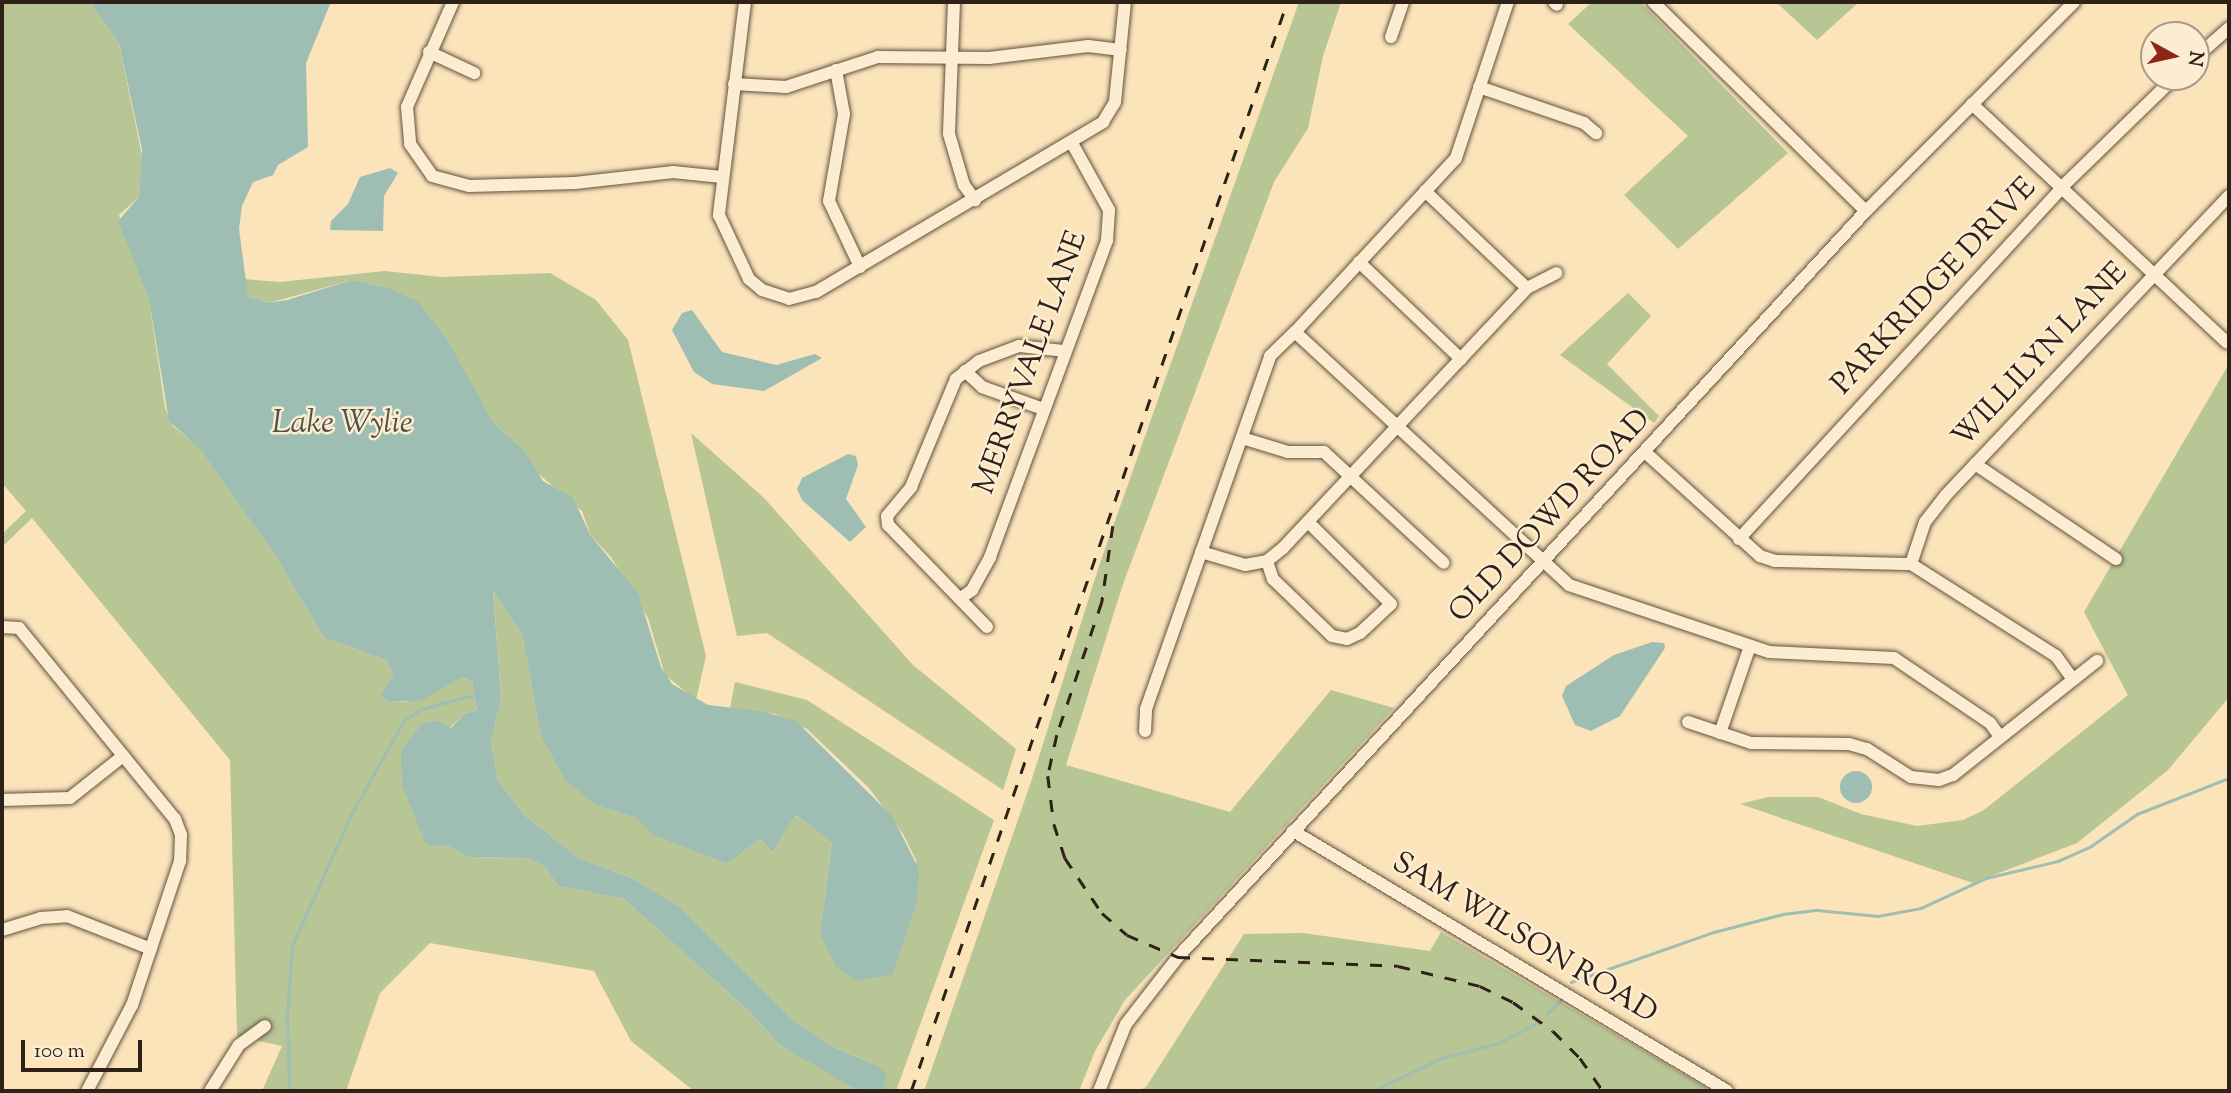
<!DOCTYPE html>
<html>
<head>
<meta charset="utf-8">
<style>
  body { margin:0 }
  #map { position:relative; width:2231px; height:1093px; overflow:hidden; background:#fbe3ba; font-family:"Sorts Mill Goudy",serif }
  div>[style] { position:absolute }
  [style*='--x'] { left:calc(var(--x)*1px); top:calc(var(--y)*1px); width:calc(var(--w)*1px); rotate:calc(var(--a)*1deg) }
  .green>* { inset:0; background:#b8c595 }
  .water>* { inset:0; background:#9fbeb3 }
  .round { border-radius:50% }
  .stream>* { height:2.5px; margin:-1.25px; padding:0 1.25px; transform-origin:1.25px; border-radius:1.25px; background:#9fbeb3 }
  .roads { filter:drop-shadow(0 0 2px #615240) drop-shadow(0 0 2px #615240) }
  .minor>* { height:12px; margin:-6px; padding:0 6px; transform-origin:6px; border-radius:6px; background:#fcedd2 }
  .rail>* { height:2.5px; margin-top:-1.25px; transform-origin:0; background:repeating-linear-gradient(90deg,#2e2118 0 12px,transparent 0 24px) }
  span { translate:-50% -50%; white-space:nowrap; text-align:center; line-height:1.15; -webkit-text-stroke:5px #fcedd2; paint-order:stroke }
  .street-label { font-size:30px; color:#2e2118 }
  .water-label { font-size:32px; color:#505046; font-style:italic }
  .frame { position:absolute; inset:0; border:4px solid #2e2118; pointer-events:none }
  .north { position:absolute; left:2140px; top:21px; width:70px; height:70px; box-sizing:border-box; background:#fcedd2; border:2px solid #aa9b88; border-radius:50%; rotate:98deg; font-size:19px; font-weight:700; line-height:28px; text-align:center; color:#2e2118 }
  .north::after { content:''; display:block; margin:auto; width:24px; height:32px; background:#8f2418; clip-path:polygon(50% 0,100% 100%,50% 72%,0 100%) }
  .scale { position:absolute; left:21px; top:1040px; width:121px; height:32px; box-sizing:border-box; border:4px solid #2e2118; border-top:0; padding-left:9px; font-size:21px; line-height:24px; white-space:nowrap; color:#2e2118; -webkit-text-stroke:5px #fcedd2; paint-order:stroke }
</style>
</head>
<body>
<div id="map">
  <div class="green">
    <div style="clip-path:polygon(2px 2px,90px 2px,119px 43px,142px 156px,139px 197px,119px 215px,149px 299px,165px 408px,173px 426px,202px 450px,275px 555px,324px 638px,387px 660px,393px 675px,387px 702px,408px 702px,462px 677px,472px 682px,477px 710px,464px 714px,401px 776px,422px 835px,433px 847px,448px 845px,467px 857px,529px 858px,545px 867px,558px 886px,624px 899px,749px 1011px,780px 1045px,863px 1091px,694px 1091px,631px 1041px,594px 971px,430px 943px,380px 993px,346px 1091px,262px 1091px,282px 1046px,237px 1036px,230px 760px,32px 518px,2px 547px,2px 534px,26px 511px,2px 483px)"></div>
    <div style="clip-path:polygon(1299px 2px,1341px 2px,1323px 56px,1308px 128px,1274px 182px,1123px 584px,1066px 765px,1230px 812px,1331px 690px,1394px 708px,1125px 1000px,1095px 1051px,1079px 1091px,924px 1091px,1030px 785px,1099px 566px)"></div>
    <div style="clip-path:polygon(1592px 2px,1640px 2px,1788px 153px,1678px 249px,1624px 195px,1688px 136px,1568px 24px)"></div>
    <div style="clip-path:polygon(1776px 2px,1859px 2px,1817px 40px)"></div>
    <div style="clip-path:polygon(385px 271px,441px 277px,550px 273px,596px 300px,628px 340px,706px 656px,696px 700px,665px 675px,648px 618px,611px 557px,591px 536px,582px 511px,534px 470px,525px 451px,493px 422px,386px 287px,352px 280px,269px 303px,248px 296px,243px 279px,280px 282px)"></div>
    <div style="clip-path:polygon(1628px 293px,1651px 316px,1607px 364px,1659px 416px,1654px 423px,1560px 355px)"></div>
    <div style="clip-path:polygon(2229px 364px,2229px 697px,2168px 770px,2077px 843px,1973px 883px,1740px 804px,1768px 797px,1818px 797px,1861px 814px,1917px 826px,1963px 820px,1984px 810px,2128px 695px,2084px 612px)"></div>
    <div style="clip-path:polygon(691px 433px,765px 499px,913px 665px,1016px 749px,1003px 790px,767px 633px,737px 636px)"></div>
    <div style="clip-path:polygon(493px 587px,522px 634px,541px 736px,598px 806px,636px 818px,654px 835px,727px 864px,760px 839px,772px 852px,794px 815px,832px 841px,820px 933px,893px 973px,917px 904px,916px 860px,903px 834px,869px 788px,807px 729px,775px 714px,730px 708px,735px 682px,807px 700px,994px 820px,896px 1091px,870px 1091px,883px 1089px,876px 1065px,831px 1046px,794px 1021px,680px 907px,632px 878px,579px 858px,523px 814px,498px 780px,491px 742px,501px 698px)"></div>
    <div style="clip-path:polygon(1441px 932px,1712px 1091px,1138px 1091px,1146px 1087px,1244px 934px,1303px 933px,1430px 951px)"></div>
  </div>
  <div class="water">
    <div style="clip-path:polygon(90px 2px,331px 2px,306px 63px,308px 147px,278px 165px,273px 175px,253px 182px,242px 206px,239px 229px,248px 296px,269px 303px,287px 300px,352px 280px,386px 287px,417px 301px,446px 338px,493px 422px,525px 451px,543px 481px,573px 498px,591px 536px,638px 593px,661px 667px,672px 684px,708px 705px,761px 711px,796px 721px,892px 816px,919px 869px,917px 904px,893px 974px,856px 981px,836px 967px,820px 933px,832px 842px,795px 815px,772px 852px,760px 839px,727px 864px,653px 835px,636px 818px,598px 806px,566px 781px,541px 736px,522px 634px,493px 589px,501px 698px,491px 742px,498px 780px,523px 814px,579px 858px,632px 878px,680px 907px,794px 1021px,831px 1046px,876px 1065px,887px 1075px,883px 1089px,863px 1091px,848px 1085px,780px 1045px,749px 1011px,624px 899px,558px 886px,545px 867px,529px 858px,467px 857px,448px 845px,433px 847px,425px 843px,402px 785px,401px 750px,423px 723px,438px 721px,451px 728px,464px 714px,477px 710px,472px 682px,462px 677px,420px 701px,388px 702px,381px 695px,393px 675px,387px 660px,324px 638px,275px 555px,201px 450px,169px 421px,149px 299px,118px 221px,139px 197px,142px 150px,119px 43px)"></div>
    <div style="clip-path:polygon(390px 168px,398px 173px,384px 196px,383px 231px,330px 230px,331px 221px,348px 204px,360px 177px)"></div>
    <div style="clip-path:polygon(692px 310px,722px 352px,776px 365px,815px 354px,822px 358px,764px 391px,712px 384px,694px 372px,672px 330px,682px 313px)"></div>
    <div style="clip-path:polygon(848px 454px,856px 456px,858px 465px,846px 499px,866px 527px,850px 542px,802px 500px,797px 489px,802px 478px)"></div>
    <div style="clip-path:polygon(1652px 642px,1664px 643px,1665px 648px,1620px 716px,1591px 731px,1575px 725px,1562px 696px,1566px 686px,1614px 655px)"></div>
    <div class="round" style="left:1840px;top:771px;width:32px;height:32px"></div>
  </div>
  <div class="stream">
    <div style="--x:1571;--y:982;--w:151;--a:-19.3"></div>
    <div style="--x:1714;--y:932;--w:71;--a:-14.6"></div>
    <div style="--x:1783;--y:914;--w:34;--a:-7"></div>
    <div style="--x:1817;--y:910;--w:61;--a:5.6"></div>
    <div style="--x:1878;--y:916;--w:44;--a:-10.5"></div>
    <div style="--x:1921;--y:908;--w:72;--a:-24.8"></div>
    <div style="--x:1986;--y:878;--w:74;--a:-13.3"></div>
    <div style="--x:2058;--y:861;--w:36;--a:-24"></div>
    <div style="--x:2091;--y:846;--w:56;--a:-34.8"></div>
    <div style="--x:2137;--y:814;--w:99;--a:-21.4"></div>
    <div style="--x:1547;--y:1014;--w:20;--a:-45"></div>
    <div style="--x:289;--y:1091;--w:75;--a:-91.5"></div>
    <div style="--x:287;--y:1016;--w:70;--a:-85.9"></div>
    <div style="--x:292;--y:946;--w:144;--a:-65.8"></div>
    <div style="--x:351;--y:815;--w:109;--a:-60.8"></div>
    <div style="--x:404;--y:720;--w:20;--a:-33"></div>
    <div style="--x:421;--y:709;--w:58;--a:-15"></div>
    <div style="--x:1373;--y:1091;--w:76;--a:-25.9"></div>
    <div style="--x:1441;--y:1058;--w:60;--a:-14.5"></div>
    <div style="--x:1499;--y:1043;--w:43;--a:-27.8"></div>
  </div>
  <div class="roads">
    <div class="minor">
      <div style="--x:453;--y:2;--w:115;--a:113.7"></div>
      <div style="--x:407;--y:107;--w:37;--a:85"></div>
      <div style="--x:410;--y:144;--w:39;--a:55"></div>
      <div style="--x:432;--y:176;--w:38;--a:15"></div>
      <div style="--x:469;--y:186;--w:106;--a:-1.6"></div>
      <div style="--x:575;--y:183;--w:99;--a:-6.4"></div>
      <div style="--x:673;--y:172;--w:49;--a:5.8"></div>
      <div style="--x:745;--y:2;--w:215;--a:97"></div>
      <div style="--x:719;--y:215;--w:71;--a:64.9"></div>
      <div style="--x:749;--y:279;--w:17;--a:40"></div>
      <div style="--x:762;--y:290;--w:28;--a:18"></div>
      <div style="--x:789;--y:299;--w:28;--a:-15"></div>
      <div style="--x:816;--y:292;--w:334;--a:-30.6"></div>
      <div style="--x:1103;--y:122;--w:23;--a:-59"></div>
      <div style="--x:1115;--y:102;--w:100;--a:-84.3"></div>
      <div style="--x:954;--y:2;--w:132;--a:92.2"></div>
      <div style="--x:949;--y:134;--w:53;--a:73.6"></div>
      <div style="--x:964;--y:185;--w:19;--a:54"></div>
      <div style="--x:1554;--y:2;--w:4;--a:45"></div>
      <div style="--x:1653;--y:2;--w:298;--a:44.5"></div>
      <div style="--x:1391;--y:37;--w:37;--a:-71"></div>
      <div style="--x:429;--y:52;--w:50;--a:25"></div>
      <div style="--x:2196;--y:57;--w:44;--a:-41.3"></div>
      <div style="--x:836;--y:70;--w:45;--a:79.7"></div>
      <div style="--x:844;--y:114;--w:88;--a:99.8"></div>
      <div style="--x:829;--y:201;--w:73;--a:64.8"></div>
      <div style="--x:734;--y:84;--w:52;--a:3.3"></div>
      <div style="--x:786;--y:87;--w:97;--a:-18.1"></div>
      <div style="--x:878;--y:57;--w:111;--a:0.5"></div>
      <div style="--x:989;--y:58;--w:100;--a:-6.9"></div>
      <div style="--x:1088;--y:46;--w:33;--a:7"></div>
      <div style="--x:1479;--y:87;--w:111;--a:18.9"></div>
      <div style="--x:1584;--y:123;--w:16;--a:40"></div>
      <div style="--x:1972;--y:104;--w:349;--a:43.1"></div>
      <div style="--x:1425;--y:191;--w:141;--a:43.6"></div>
      <div style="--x:1359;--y:262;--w:141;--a:43.6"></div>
      <div style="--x:1295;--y:332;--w:237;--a:-47.2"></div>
      <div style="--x:1456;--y:158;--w:164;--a:-71.6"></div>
      <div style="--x:965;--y:371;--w:23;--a:43"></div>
      <div style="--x:982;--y:387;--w:65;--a:19.8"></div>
      <div style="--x:1242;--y:438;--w:48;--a:16.9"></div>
      <div style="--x:1288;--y:452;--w:36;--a:0"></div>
      <div style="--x:1324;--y:452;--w:163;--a:42.8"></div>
      <div style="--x:1646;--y:453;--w:154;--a:42.1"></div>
      <div style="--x:1760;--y:556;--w:16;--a:18"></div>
      <div style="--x:1775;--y:561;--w:136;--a:1.3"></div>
      <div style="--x:1911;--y:564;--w:172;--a:32.4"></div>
      <div style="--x:2056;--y:656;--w:29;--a:54"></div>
      <div style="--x:1975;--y:464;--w:170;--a:34"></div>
      <div style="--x:1739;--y:539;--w:482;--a:-47.4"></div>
      <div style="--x:2065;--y:184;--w:153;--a:-44.2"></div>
      <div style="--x:1201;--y:552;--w:46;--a:16.5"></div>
      <div style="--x:1245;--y:565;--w:22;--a:-10"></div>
      <div style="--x:1267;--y:561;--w:21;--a:-39"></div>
      <div style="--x:1283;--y:548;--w:357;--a:-46.8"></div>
      <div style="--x:1527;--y:288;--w:33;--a:-27"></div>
      <div style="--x:1267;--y:561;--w:19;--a:72"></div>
      <div style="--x:1273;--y:579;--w:82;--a:44"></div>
      <div style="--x:1332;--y:636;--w:15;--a:11"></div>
      <div style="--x:1347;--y:639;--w:14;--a:-25"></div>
      <div style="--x:1360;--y:633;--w:42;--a:-43.1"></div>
      <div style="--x:1391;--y:604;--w:117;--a:-135.3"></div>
      <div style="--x:1911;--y:564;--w:44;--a:-71.6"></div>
      <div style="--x:1925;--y:522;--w:34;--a:-52"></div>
      <div style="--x:1946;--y:495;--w:412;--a:-46.6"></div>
      <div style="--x:961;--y:598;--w:14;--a:-36"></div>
      <div style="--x:972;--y:590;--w:38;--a:-61"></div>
      <div style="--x:990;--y:557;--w:338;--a:-69.7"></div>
      <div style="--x:1107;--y:240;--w:30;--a:-86"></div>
      <div style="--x:1109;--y:210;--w:77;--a:-118.9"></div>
      <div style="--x:2;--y:627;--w:17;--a:3"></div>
      <div style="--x:19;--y:628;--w:247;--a:50.8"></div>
      <div style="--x:175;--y:819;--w:17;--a:69"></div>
      <div style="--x:181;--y:835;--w:26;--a:92"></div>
      <div style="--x:180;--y:861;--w:152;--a:108.4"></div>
      <div style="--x:132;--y:1005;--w:97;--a:117.6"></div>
      <div style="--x:987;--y:627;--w:142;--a:-134.1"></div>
      <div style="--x:888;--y:525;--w:9;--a:-96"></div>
      <div style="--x:887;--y:516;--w:38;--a:-50"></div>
      <div style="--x:911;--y:487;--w:117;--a:-67.4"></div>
      <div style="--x:956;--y:379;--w:29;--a:-38"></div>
      <div style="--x:979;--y:361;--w:43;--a:-20.6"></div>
      <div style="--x:1019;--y:346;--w:45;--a:6.3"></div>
      <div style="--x:1688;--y:722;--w:66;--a:18.4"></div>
      <div style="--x:1751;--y:743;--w:98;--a:0.6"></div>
      <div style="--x:1849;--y:744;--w:19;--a:16"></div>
      <div style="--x:1867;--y:749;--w:52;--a:32.5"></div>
      <div style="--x:1911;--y:777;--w:28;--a:6"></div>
      <div style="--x:1939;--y:780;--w:15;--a:-20"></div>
      <div style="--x:1953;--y:775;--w:184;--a:-38.4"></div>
      <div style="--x:1145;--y:731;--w:22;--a:-87"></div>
      <div style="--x:1146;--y:709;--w:374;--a:-70.6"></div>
      <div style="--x:1270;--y:356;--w:35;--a:-44"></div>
      <div style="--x:1295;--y:332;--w:373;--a:42.7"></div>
      <div style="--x:1569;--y:585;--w:211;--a:18.5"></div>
      <div style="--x:1769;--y:652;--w:125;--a:2.7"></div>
      <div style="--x:1894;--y:658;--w:116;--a:34.1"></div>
      <div style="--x:1990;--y:723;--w:17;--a:54"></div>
      <div style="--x:1720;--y:733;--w:92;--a:-71"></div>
      <div style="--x:2;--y:800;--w:68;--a:-1.7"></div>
      <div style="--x:70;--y:798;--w:68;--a:-38.4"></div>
      <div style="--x:1293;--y:831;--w:506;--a:30.92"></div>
      <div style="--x:2;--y:930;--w:41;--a:-17.1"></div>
      <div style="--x:41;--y:918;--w:26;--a:-4"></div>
      <div style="--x:67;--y:916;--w:90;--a:21.4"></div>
      <div style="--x:210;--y:1091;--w:54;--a:-57.8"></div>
      <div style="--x:239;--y:1045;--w:32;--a:-36"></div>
      <div style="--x:1099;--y:1091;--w:72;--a:-68.1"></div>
      <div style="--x:1126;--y:1024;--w:85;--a:-52.2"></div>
      <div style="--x:1178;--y:957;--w:1015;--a:-47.32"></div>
      <div style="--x:1866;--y:211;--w:295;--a:-45.1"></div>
    </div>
  </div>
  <div class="rail">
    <div style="--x:1113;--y:526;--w:77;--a:98.2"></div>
    <div style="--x:1102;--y:602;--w:140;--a:108.7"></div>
    <div style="--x:1057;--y:735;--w:42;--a:102.4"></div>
    <div style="--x:1048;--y:776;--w:48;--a:82.9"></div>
    <div style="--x:1054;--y:824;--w:36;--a:72"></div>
    <div style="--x:1065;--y:858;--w:66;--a:56.1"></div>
    <div style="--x:1102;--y:913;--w:33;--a:41"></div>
    <div style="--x:1127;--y:935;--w:56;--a:23.3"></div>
    <div style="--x:1178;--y:957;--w:220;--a:2.3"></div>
    <div style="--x:1398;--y:966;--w:84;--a:13.7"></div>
    <div style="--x:1480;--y:986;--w:37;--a:26"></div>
    <div style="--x:1513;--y:1002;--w:49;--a:35.9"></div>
    <div style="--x:1553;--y:1031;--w:38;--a:45"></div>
    <div style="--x:1580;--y:1058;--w:40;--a:55.1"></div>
    <div style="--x:911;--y:1091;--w:1152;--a:-70.95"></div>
  </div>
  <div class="street-label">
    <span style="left:1935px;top:287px;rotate:-47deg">PARKRIDGE DRIVE</span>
    <span style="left:2041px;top:356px;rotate:-47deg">WILLILYN LANE</span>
    <span style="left:1032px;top:363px;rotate:-70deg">MERRYVALE LANE</span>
    <span style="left:1551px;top:517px;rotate:-47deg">OLD DOWD ROAD</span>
    <span style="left:1524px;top:939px;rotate:31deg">SAM WILSON ROAD</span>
  </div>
  <div class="water-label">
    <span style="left:342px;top:424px">Lake Wylie</span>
  </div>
  <div class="frame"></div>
  <div class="north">N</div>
  <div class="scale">100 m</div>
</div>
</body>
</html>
